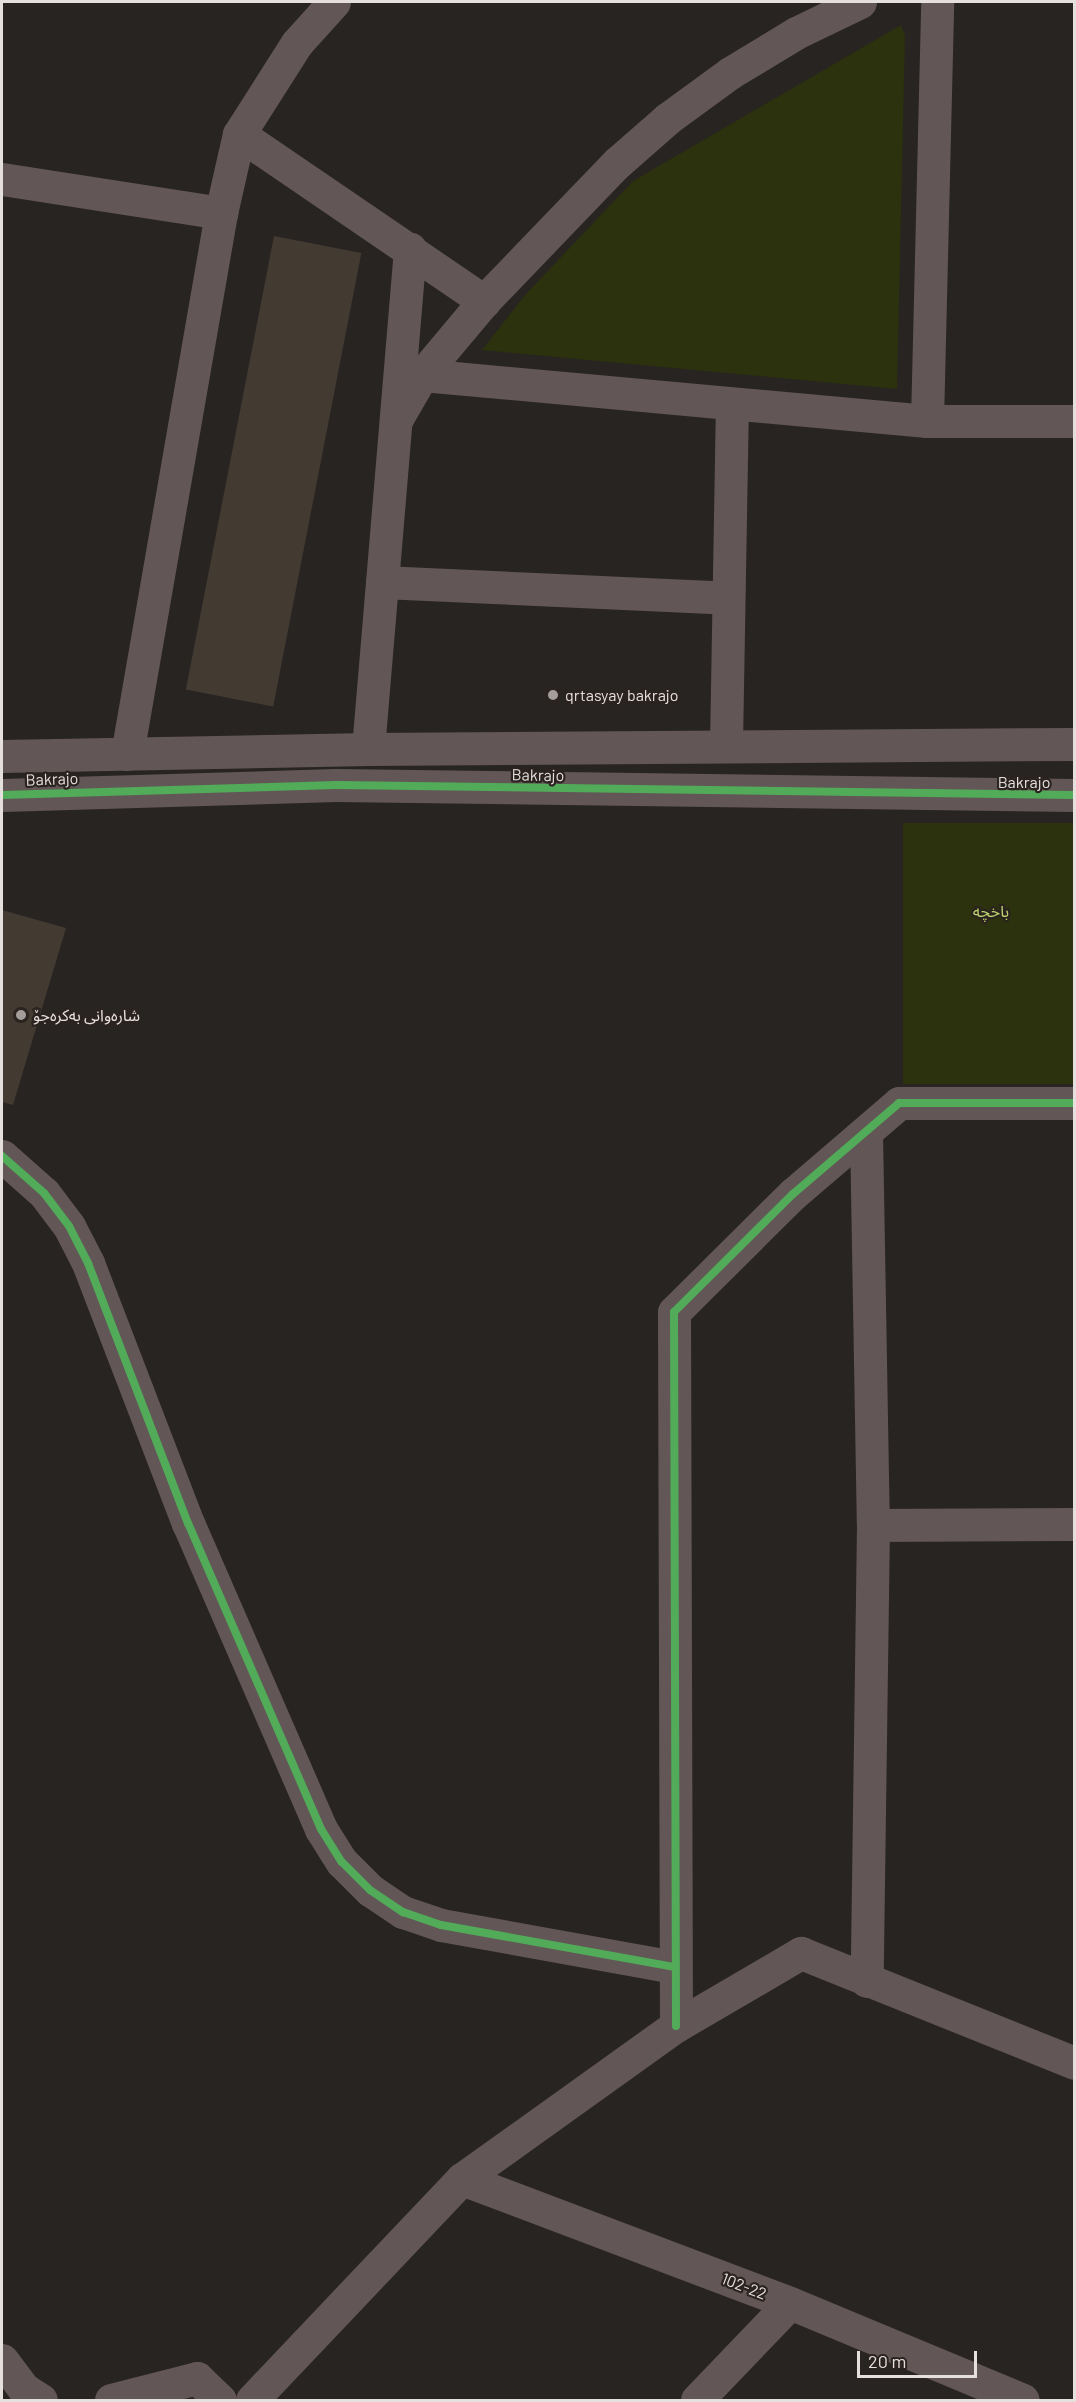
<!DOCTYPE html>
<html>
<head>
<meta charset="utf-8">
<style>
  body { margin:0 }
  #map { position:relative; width:1076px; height:2402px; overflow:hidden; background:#282422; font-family:Barlow,"Noto Sans Arabic",sans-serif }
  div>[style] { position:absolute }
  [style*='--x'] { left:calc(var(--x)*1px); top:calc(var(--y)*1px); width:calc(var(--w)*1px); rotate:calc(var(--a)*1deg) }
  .green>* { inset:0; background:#2b320d; transform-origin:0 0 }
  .building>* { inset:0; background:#433a32; transform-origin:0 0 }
  .minor>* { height:33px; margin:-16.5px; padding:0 16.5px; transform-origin:16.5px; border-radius:16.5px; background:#625657 }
  .cycleway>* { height:8px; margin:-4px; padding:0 4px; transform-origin:4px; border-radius:4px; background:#51ab58 }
  .dots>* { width:16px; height:16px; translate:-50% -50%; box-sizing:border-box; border:3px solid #2b231f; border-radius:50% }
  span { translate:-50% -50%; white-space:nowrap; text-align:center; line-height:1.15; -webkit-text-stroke:4.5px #2b231f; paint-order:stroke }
  .poi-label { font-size:16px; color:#e5e0dd }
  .left { translate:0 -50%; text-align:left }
  .street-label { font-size:16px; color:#e5e0dd }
  .park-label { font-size:16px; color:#bcd46d }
  .frame { position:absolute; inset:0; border:3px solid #e5e0dd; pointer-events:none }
  .scale { position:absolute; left:857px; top:2351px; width:120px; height:27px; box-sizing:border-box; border:3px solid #e5e0dd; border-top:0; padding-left:8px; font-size:18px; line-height:21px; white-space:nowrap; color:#e5e0dd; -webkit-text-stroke:4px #2b231f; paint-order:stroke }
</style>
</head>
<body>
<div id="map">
  <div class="green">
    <div style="clip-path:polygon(901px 25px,905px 35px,897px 389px,482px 350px,525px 295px,633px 181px)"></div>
    <div style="left:1074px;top:823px;width:261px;height:171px;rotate:90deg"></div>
  </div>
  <div class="building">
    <div style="left:274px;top:236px;width:89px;height:462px;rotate:11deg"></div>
    <div style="clip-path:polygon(2px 910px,66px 928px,13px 1105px,2px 1102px)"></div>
  </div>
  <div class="minor">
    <div style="--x:239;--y:134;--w:297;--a:34.3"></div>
    <div style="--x:2;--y:179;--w:222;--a:8.8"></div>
    <div style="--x:422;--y:375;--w:507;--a:5.2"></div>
    <div style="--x:927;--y:421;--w:147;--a:0"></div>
    <div style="--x:396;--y:420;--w:52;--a:-60"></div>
    <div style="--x:422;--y:375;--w:97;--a:-50"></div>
    <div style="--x:484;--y:301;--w:192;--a:-46.1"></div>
    <div style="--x:617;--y:163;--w:67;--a:-41.3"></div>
    <div style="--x:667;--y:119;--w:78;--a:-36.1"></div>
    <div style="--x:730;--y:73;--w:77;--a:-31.2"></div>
    <div style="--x:796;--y:33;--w:71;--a:-25.8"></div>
    <div style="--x:927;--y:421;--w:419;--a:-88.6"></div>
    <div style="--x:382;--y:582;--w:346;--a:2.6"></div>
    <div style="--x:726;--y:745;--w:341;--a:-89"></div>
    <div style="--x:368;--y:749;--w:502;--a:-85.2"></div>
    <div style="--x:127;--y:754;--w:549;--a:-80.14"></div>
    <div style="--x:221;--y:213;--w:81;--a:-77.2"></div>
    <div style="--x:239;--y:134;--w:108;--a:-57.5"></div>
    <div style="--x:297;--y:43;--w:55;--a:-47.9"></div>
    <div style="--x:2;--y:756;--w:366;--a:-1.1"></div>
    <div style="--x:368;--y:749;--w:706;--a:-0.41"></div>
    <div style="--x:2;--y:795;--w:334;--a:-1.7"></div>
    <div style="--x:336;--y:785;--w:738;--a:0.78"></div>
    <div style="--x:866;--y:1132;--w:393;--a:89"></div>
    <div style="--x:873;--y:1525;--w:456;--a:90.8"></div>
    <div style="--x:2;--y:1156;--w:56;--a:41.4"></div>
    <div style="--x:44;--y:1193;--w:41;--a:52.9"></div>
    <div style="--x:69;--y:1226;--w:42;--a:62.8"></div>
    <div style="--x:88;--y:1263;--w:279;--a:69"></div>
    <div style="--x:188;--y:1523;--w:334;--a:66.5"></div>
    <div style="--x:321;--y:1829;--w:39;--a:58"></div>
    <div style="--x:342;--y:1862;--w:40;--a:45"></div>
    <div style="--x:370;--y:1890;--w:40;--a:34"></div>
    <div style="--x:403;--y:1912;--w:40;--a:18.9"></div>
    <div style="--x:441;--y:1925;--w:238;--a:10.2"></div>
    <div style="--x:873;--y:1525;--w:201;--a:-0.3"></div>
    <div style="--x:676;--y:2026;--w:714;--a:-90.16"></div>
    <div style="--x:674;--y:1312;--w:168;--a:-44.8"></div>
    <div style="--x:793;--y:1194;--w:140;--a:-40.6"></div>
    <div style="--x:899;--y:1103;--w:175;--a:0"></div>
    <div style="--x:462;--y:2179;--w:351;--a:20.7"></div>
    <div style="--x:790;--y:2303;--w:252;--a:22.6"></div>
    <div style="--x:2;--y:2360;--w:36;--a:53"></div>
    <div style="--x:24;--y:2389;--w:20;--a:33"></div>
    <div style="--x:111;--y:2400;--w:89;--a:-14.3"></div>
    <div style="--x:197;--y:2378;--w:32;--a:44"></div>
    <div style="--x:252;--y:2400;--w:305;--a:-46.5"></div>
    <div style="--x:462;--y:2179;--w:263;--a:-35.6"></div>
    <div style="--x:676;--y:2026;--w:145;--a:-30.3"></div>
    <div style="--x:801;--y:1953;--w:294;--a:21.9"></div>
    <div style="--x:697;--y:2400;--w:134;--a:-46.2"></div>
  </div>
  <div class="cycleway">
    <div style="--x:2;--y:795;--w:334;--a:-1.7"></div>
    <div style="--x:336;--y:785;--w:738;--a:0.78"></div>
    <div style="--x:2;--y:1156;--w:56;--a:41.4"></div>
    <div style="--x:44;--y:1193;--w:41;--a:52.9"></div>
    <div style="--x:69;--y:1226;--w:42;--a:62.8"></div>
    <div style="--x:88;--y:1263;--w:279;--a:69"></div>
    <div style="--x:188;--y:1523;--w:334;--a:66.5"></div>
    <div style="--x:321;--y:1829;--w:39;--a:58"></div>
    <div style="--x:342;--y:1862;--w:40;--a:45"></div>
    <div style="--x:370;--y:1890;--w:40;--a:34"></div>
    <div style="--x:403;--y:1912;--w:40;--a:18.9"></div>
    <div style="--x:441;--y:1925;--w:238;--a:10.2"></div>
    <div style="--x:676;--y:2026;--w:714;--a:-90.16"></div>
    <div style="--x:674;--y:1312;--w:168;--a:-44.8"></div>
    <div style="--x:793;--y:1194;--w:140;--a:-40.6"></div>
    <div style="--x:899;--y:1103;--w:175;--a:0"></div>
  </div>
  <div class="dots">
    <div style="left:553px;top:695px;background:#a39e9c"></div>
    <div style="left:21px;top:1015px;background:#a39e9c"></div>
  </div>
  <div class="poi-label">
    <span class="left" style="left:565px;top:695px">qrtasyay bakrajo</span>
    <span class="left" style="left:33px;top:1015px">شارەوانی بەکرەجۆ</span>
  </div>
  <div class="street-label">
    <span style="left:538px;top:775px;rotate:1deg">Bakrajo</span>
    <span style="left:52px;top:779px;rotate:-2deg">Bakrajo</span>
    <span style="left:1024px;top:782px">Bakrajo</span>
    <span style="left:744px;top:2286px;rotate:21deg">102-22</span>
  </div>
  <div class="park-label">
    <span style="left:991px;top:911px">باخچە</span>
  </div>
  <div class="frame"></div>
  <div class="scale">20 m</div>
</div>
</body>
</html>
